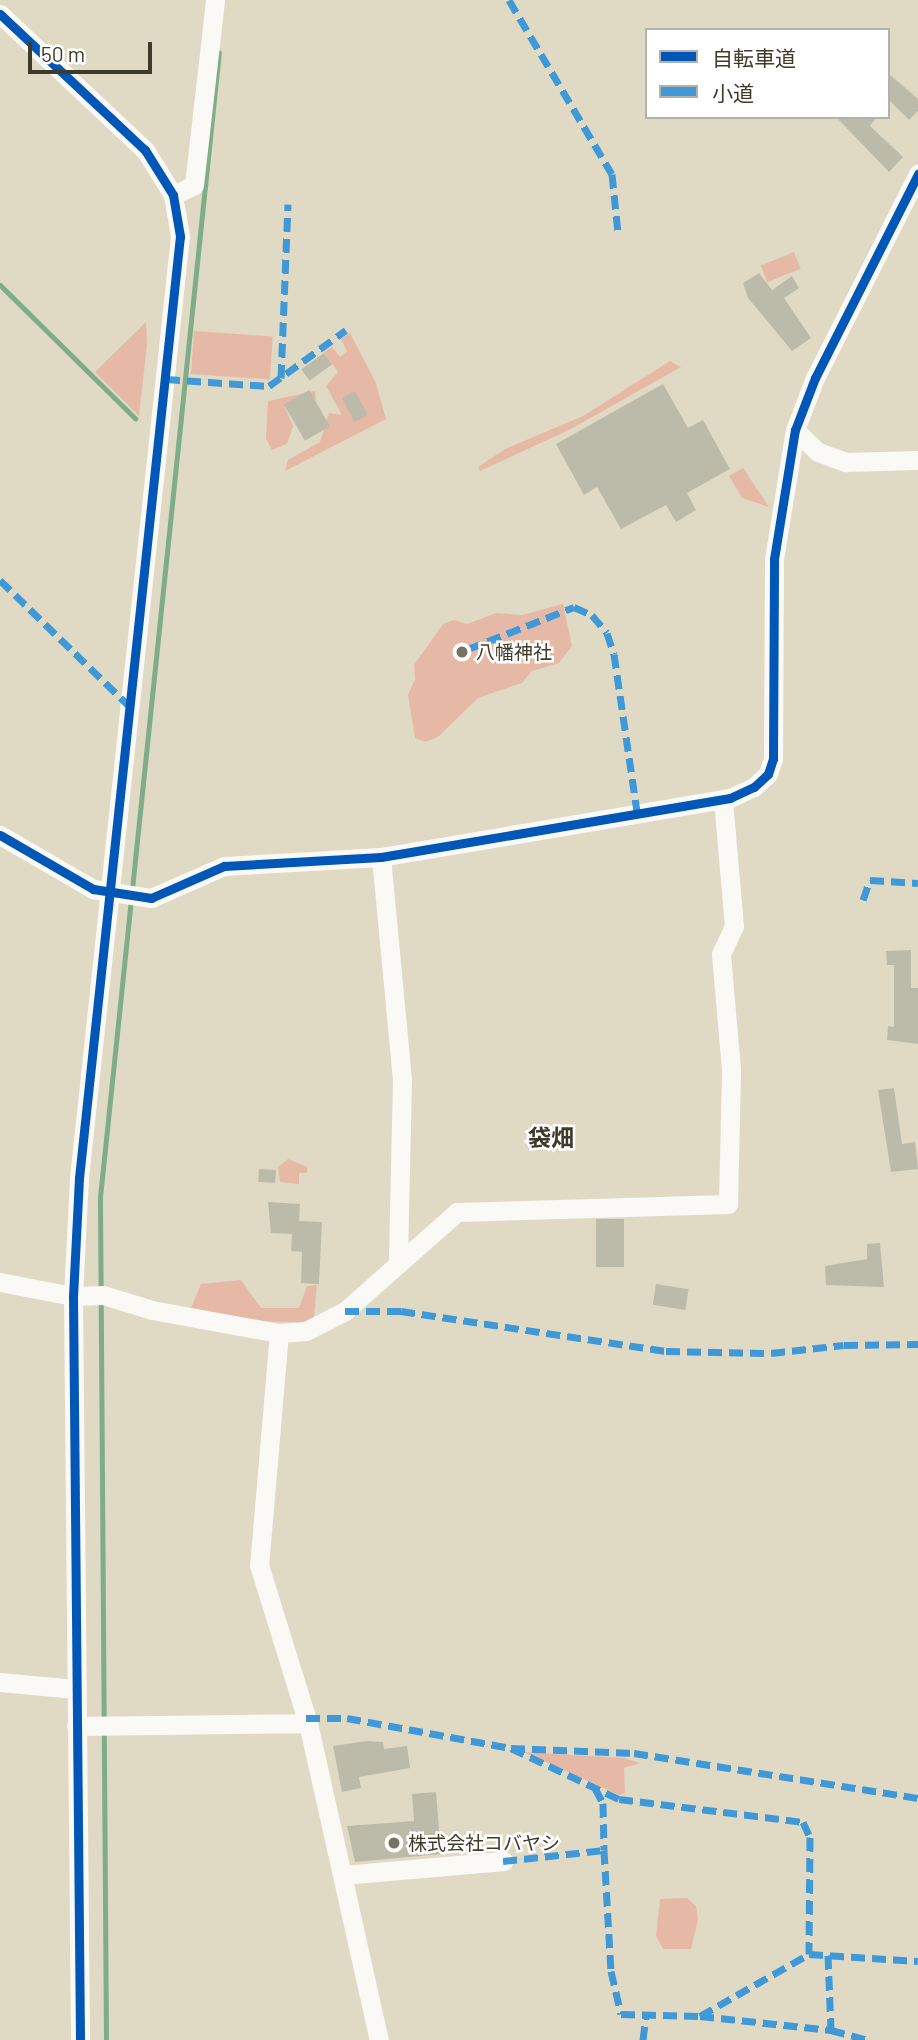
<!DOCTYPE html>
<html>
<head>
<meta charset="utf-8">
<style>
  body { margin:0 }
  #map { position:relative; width:918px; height:2040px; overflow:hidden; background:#e0dac5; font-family:Barlow,"Noto Sans JP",sans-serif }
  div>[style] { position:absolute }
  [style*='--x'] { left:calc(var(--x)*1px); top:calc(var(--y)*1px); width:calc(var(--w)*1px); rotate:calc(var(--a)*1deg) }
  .green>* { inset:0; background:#e6b9a6; transform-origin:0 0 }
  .stream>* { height:5px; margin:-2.5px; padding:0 2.5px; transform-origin:2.5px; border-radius:2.5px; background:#7fad87 }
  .building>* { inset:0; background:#bcbbaa; transform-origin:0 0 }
  .minor>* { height:19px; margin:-9.5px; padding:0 9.5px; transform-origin:9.5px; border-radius:9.5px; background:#faf9f6 }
  .quiet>* { height:7px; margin-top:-3.5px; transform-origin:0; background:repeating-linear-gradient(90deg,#3f98d7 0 14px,transparent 0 21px) }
  .cycleway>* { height:9px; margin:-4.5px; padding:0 4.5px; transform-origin:4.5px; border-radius:4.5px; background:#0057b8 }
  .dots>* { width:19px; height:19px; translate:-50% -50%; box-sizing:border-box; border:4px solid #fff; border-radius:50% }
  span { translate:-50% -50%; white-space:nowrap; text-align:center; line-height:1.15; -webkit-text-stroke:5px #fff; paint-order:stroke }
  .poi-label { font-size:19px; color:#3f3b2b }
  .left { translate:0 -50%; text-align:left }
  .quarter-label { font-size:23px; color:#3f3b2b; font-weight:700 }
  .legend { position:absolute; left:645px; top:28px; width:245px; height:91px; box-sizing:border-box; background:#fff; border:2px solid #b2b1aa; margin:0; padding:9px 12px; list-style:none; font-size:21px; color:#3f3b2b }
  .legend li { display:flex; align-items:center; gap:14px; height:35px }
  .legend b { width:35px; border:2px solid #b2b1aa }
  .scale { position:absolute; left:28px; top:42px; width:124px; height:32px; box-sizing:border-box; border:4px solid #3f3b2b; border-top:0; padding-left:9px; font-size:21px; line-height:24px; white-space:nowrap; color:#3f3b2b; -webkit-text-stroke:5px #fff; paint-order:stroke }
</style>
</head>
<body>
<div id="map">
  <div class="green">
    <div style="left:794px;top:252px;width:18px;height:36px;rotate:68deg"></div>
    <div style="clip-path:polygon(146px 322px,147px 345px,139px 416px,95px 372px)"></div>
    <div style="left:194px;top:331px;width:79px;height:43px;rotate:4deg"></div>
    <div style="clip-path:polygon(350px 333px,376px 383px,386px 419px,285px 471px,288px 460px,320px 442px,329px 413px,342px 415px,326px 386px,338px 372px,324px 352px,332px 347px,340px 357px,347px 351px,341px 339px)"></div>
    <div style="clip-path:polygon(670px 361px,681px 367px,569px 430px,480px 471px,478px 467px,505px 449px,583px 416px)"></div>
    <div style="clip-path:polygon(315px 391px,316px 401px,313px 397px,285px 407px,293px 426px,287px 444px,272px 450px,266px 439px,268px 401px)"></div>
    <div style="clip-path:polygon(743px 468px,769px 507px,742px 498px,729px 476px)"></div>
    <div style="clip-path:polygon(563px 604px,572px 646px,559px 663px,532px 671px,522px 683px,478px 698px,438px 737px,425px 742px,415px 738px,408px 695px,415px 679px,414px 665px,443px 624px,454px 620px,467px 624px,496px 613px,522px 615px)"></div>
    <div style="clip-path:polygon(288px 1159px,307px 1167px,307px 1173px,299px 1173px,299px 1184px,280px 1182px,278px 1167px)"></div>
    <div style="clip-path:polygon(241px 1280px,261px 1308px,299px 1308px,307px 1286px,317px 1285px,314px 1317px,306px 1322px,242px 1321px,191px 1308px,201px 1284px)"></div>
    <div style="clip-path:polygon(523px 1752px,624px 1758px,640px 1763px,624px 1768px,625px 1793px,619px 1795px)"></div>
    <div style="clip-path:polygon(687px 1898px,696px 1906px,698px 1920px,691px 1949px,663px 1949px,656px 1936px,660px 1899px)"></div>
  </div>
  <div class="stream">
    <div style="--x:0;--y:285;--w:190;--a:44.6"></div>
    <div style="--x:106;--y:2040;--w:843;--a:-90.41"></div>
    <div style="--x:100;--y:1197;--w:1151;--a:-84.07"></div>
  </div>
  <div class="building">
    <div style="clip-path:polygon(888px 73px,918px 99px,918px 111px,909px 120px,888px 99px)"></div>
    <div style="clip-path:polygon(836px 117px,877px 117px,870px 126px,903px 157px,889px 172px)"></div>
    <div style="clip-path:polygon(759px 273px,772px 290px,792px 276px,799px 288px,784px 298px,811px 338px,792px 351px,748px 298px,743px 283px)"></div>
    <div style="left:324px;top:353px;width:14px;height:28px;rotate:54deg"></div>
    <div style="clip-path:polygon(663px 384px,688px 428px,703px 420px,730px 469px,687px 493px,696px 510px,676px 522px,666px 505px,621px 529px,597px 487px,584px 495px,556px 444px)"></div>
    <div style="left:309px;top:390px;width:42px;height:29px;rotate:60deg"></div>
    <div style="left:355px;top:391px;width:27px;height:15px;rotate:62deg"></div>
    <div style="clip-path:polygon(911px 950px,911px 988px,918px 988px,918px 1044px,887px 1040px,888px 1026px,894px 1027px,894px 965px,887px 965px,886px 951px)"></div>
    <div style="clip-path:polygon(894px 1088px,902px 1144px,915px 1142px,918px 1169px,891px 1172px,878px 1090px)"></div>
    <div style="left:259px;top:1169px;width:17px;height:13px;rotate:3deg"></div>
    <div style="clip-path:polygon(268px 1202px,300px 1204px,299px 1221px,322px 1222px,319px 1284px,301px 1283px,302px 1252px,291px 1251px,292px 1234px,271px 1233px)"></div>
    <div style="left:624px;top:1219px;width:48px;height:28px;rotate:90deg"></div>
    <div style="clip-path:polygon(880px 1243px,884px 1287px,826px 1285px,825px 1266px,867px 1259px,867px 1244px)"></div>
    <div style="left:656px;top:1284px;width:33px;height:21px;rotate:9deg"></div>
    <div style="clip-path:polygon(367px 1741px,383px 1742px,384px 1749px,407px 1746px,410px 1768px,359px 1777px,361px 1788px,342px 1792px,333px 1746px)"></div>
    <div style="clip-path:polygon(436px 1792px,441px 1854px,355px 1862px,347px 1826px,414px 1821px,412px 1794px)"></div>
  </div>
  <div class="minor">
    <div style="--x:0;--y:14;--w:199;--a:43.2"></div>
    <div style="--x:145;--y:150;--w:53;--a:58.1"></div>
    <div style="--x:173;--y:195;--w:42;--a:80.3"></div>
    <div style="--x:180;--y:236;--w:947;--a:96.12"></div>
    <div style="--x:79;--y:1178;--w:118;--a:92.9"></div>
    <div style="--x:73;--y:1296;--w:744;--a:89.46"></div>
    <div style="--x:173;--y:195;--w:23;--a:-25"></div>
    <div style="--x:194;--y:185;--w:186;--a:-83.5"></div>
    <div style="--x:795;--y:430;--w:32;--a:44"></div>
    <div style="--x:818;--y:452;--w:30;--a:20"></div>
    <div style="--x:846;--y:462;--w:72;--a:-1.6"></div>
    <div style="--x:0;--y:835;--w:108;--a:30.1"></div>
    <div style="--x:93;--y:889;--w:59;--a:8.8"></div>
    <div style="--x:151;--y:898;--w:80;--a:-23.7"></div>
    <div style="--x:224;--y:866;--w:157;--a:-3.3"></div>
    <div style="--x:381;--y:857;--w:354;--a:-9.6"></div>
    <div style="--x:730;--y:798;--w:26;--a:-25"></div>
    <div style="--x:754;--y:787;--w:19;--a:-43"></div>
    <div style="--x:768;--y:774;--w:16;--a:-72"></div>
    <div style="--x:773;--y:759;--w:200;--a:-89.7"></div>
    <div style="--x:774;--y:559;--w:131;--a:-80.8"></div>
    <div style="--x:795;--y:430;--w:56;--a:-69"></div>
    <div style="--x:815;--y:378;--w:229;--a:-63.2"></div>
    <div style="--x:381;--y:857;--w:224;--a:84.6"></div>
    <div style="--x:402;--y:1080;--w:179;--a:91.3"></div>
    <div style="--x:0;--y:1282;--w:74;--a:10.9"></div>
    <div style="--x:73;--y:1296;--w:30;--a:-2"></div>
    <div style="--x:103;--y:1295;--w:51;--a:17"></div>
    <div style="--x:152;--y:1310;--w:129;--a:10.3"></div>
    <div style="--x:279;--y:1333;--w:27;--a:-4"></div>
    <div style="--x:306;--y:1331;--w:44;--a:-27.1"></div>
    <div style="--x:345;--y:1311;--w:149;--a:-41.5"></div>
    <div style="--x:457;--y:1212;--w:271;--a:-1.7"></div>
    <div style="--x:728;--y:1204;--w:135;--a:-88.7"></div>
    <div style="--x:731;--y:1069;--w:115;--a:-95"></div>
    <div style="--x:721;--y:954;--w:31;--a:-65"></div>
    <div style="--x:734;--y:926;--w:127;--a:-95"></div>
    <div style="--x:279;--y:1333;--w:233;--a:94.9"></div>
    <div style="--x:259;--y:1565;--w:165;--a:72.8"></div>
    <div style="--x:308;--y:1723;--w:325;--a:77.4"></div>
    <div style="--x:0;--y:1682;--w:76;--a:5.3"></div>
    <div style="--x:76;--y:1726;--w:232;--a:-0.7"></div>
    <div style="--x:343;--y:1875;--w:161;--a:-5"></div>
  </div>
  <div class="quiet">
    <div style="--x:509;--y:0;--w:202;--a:59.4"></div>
    <div style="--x:612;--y:174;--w:59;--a:84.2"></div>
    <div style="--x:281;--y:378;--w:174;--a:-87.7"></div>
    <div style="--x:166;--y:379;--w:103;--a:3.9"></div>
    <div style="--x:269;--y:386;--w:95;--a:-36"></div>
    <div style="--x:0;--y:580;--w:182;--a:44.3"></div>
    <div style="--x:468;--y:649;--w:114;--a:-21.6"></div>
    <div style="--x:574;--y:607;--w:20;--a:24"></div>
    <div style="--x:592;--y:615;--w:23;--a:50"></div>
    <div style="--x:607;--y:633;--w:22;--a:72"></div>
    <div style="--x:614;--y:654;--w:159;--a:81.7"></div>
    <div style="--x:863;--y:900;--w:21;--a:-71"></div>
    <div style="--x:870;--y:880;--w:48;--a:3.6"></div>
    <div style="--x:345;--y:1311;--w:56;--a:0"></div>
    <div style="--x:401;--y:1311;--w:268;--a:8.6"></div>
    <div style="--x:666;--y:1351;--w:105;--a:1.1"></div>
    <div style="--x:771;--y:1353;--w:73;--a:-6.3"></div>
    <div style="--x:844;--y:1345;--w:74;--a:-0.8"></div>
    <div style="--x:306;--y:1718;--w:41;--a:0"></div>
    <div style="--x:347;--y:1718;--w:167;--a:10.4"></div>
    <div style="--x:511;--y:1748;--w:123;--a:2.3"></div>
    <div style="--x:634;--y:1753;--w:288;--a:9"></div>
    <div style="--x:511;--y:1748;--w:119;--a:25.3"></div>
    <div style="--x:619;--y:1799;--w:185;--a:7.1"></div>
    <div style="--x:803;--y:1822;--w:17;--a:65"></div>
    <div style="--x:810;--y:1837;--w:117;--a:90.5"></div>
    <div style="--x:809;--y:1954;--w:109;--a:3.7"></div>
    <div style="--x:595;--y:1788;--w:17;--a:62"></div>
    <div style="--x:603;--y:1803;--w:47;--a:88.8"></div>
    <div style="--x:503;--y:1861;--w:102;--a:-6.2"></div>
    <div style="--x:604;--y:1850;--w:121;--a:86.7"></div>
    <div style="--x:611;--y:1971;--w:44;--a:76.9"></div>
    <div style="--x:621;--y:2014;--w:79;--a:1.5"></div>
    <div style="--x:700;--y:2016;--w:132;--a:6.1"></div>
    <div style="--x:831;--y:2030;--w:38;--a:15"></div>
    <div style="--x:828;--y:1955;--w:75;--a:87.7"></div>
    <div style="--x:700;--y:2016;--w:125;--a:-29.6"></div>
    <div style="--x:643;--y:2040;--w:25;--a:-83"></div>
  </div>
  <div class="cycleway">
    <div style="--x:0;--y:14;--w:199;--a:43.2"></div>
    <div style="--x:145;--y:150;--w:53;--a:58.1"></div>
    <div style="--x:173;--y:195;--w:42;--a:80.3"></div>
    <div style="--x:180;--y:236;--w:947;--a:96.12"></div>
    <div style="--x:79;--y:1178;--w:118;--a:92.9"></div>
    <div style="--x:73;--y:1296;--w:744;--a:89.46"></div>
    <div style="--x:0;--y:835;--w:108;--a:30.1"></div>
    <div style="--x:93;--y:889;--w:59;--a:8.8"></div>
    <div style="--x:151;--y:898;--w:80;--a:-23.7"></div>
    <div style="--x:224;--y:866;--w:157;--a:-3.3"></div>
    <div style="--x:381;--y:857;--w:354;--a:-9.6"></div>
    <div style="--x:730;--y:798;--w:26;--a:-25"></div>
    <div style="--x:754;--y:787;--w:19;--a:-43"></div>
    <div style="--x:768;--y:774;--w:16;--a:-72"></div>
    <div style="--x:773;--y:759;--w:200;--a:-89.7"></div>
    <div style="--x:774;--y:559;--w:131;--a:-80.8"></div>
    <div style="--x:795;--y:430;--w:56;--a:-69"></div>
    <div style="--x:815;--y:378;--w:229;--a:-63.2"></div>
  </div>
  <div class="dots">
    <div style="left:462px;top:652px;background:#777361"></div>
    <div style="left:394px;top:1843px;background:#777361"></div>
  </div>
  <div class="poi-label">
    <span class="left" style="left:476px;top:652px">八幡神社</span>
    <span class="left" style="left:408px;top:1843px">株式会社コバヤシ</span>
  </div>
  <div class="quarter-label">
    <span style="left:551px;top:1137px">袋畑</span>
  </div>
  <ul class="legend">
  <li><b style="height:9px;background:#0057b8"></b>自転車道</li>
  <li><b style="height:9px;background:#3f98d7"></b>小道</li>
  </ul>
  <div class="scale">50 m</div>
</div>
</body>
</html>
